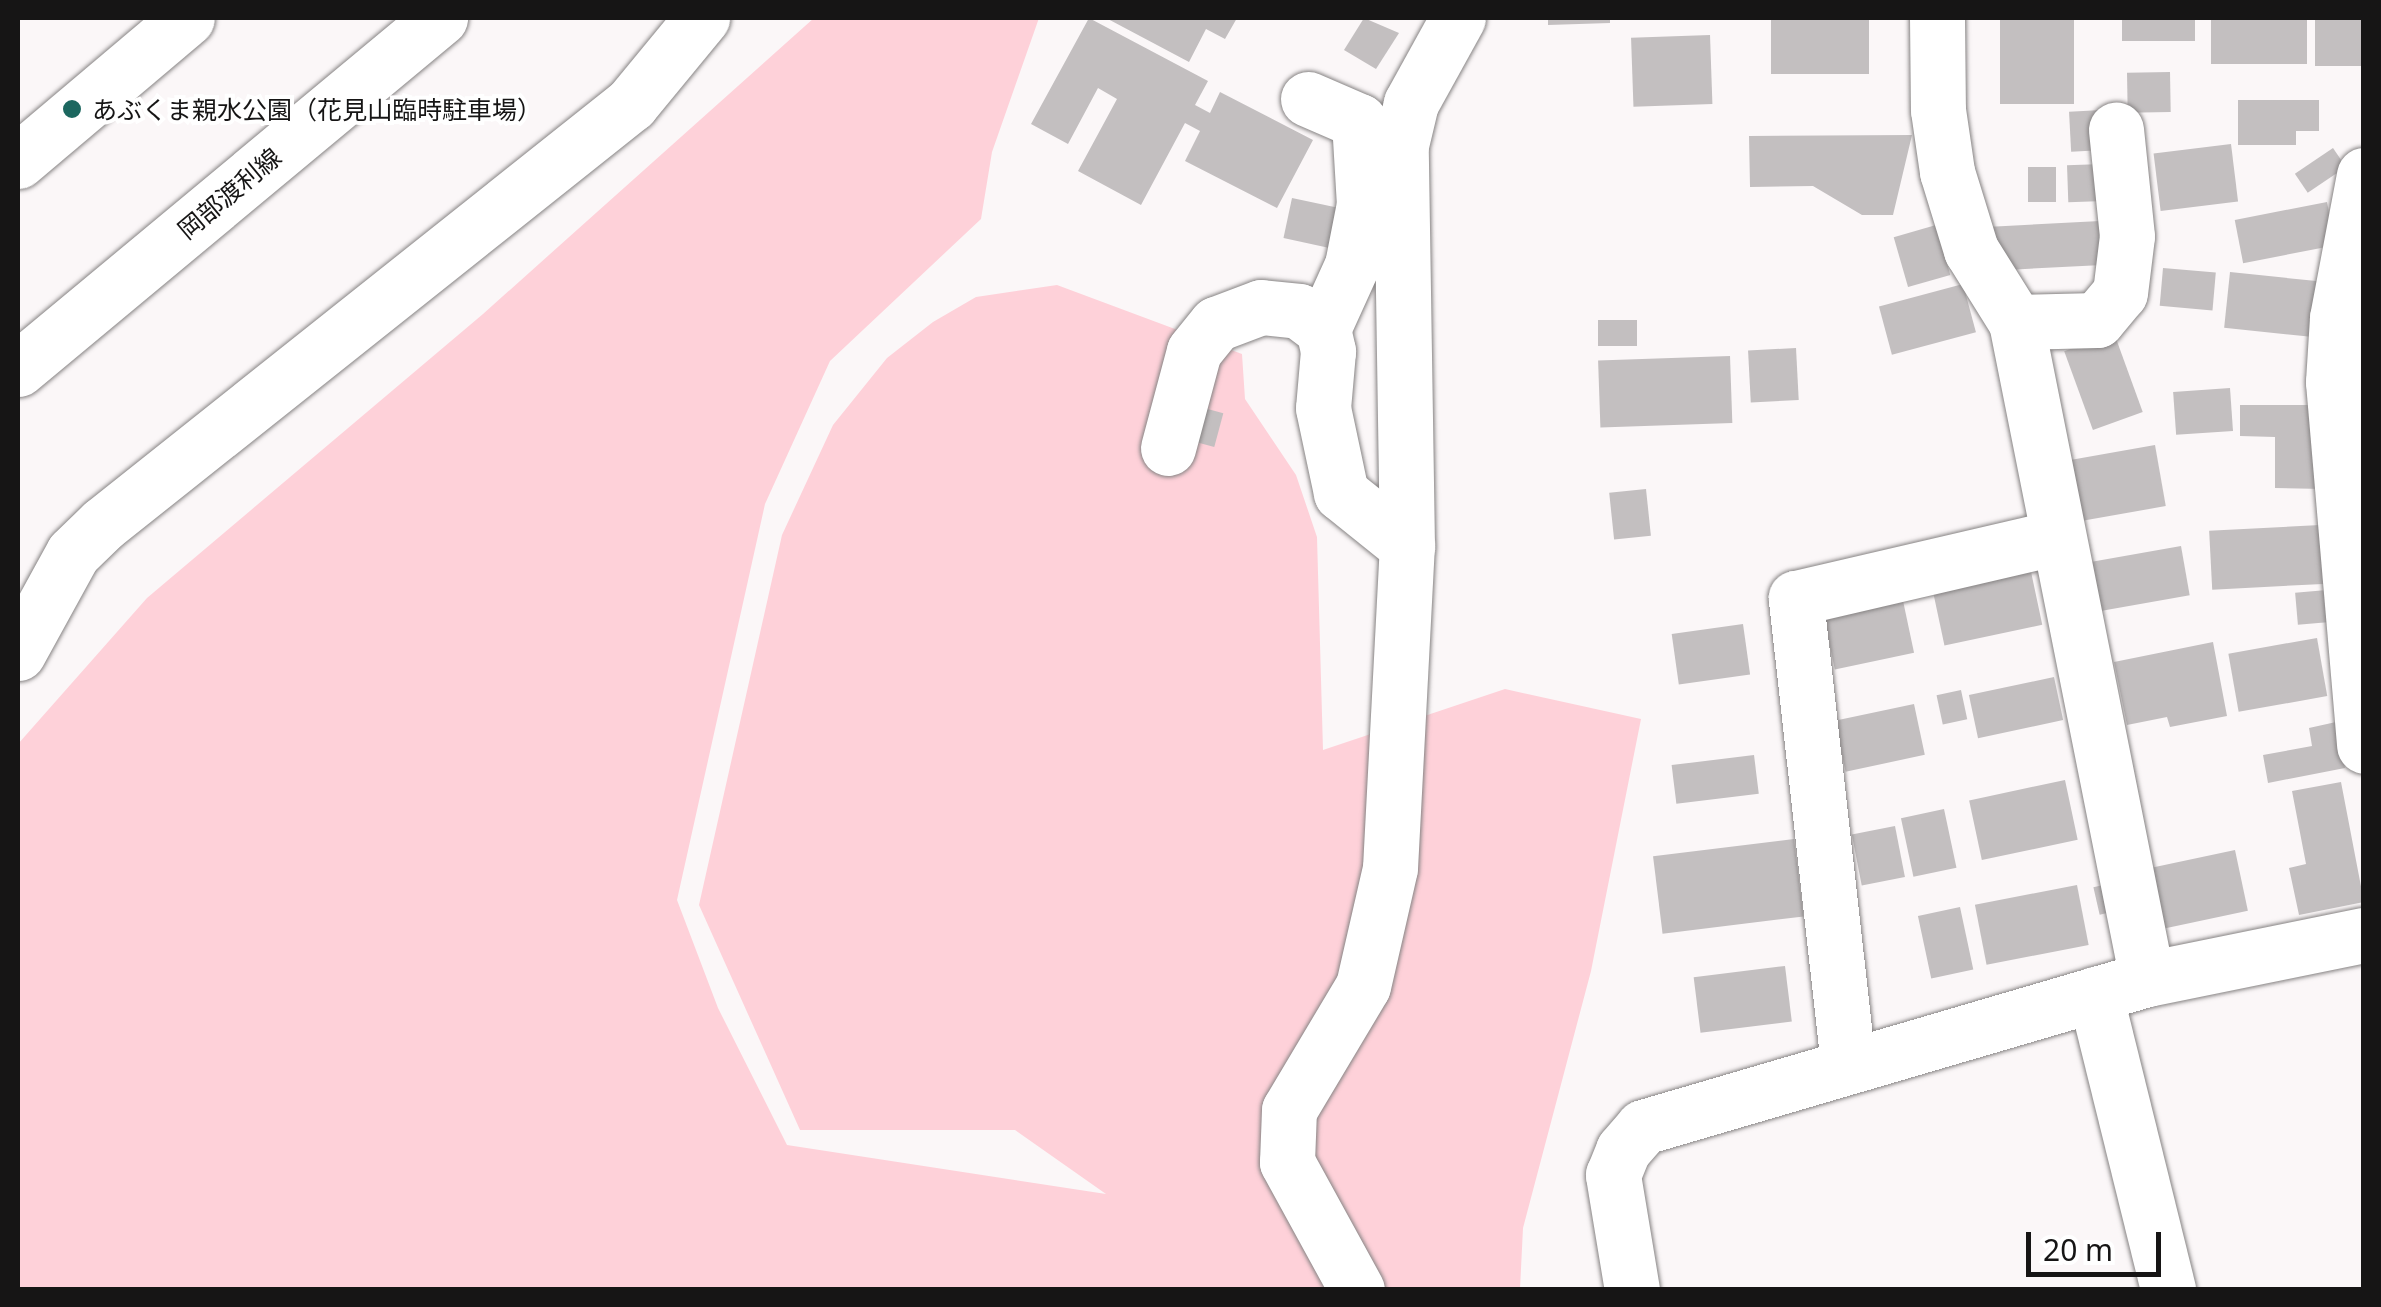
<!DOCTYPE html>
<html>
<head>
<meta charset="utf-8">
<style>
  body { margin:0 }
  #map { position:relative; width:2381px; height:1307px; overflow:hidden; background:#fbf7f8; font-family:"Noto Sans","Noto Sans JP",sans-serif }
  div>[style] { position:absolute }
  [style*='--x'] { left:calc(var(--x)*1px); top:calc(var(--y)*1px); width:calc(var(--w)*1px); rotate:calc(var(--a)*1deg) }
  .green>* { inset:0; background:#fed1d9 }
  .building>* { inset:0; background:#c3bfc0; transform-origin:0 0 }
  .roads { filter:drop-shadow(0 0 2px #868383) drop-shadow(0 0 2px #868383) }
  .minor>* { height:55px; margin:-27.5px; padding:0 27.5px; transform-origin:27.5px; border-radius:27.5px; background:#fff }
  .major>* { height:55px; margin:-27.5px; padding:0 27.5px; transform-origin:27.5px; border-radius:27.5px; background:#fff }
  .dots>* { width:28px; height:28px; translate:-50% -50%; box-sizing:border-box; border:5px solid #fff; border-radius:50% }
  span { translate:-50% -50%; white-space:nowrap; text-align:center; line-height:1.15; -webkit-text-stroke:8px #fff; paint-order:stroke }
  .poi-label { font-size:25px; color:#161515 }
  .left { translate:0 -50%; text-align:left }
  .street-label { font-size:25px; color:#161515 }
  .frame { position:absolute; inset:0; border:20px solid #161515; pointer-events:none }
  .scale { position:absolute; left:2026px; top:1232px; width:135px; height:45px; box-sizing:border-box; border:5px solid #161515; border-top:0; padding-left:12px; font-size:30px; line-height:35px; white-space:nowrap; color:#161515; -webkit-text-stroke:8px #fff; paint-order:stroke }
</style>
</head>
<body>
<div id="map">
  <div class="green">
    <div style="clip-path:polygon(814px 18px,1039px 18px,992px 152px,981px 219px,830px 361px,765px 504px,677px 900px,718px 1008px,787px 1145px,1106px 1194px,1015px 1130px,800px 1130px,699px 905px,782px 535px,833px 425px,887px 358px,933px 322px,976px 297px,1057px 285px,1242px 354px,1245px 399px,1296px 475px,1317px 537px,1323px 750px,1505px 689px,1641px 719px,1591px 971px,1523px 1228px,1520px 1289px,18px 1290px,18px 744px,147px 598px,483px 314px)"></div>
  </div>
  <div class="building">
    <div style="clip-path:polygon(1089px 18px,1208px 81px,1195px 105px,1210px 113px,1220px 92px,1313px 140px,1277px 208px,1185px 161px,1200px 131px,1185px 123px,1141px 205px,1078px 171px,1117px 99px,1098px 88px,1068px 144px,1031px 124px)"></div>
    <div style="clip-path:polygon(1106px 18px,1237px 18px,1225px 39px,1206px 29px,1189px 62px)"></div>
    <div style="clip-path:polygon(1364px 18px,1399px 33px,1376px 69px,1344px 50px)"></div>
    <div style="clip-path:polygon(1548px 18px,1610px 18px,1610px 23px,1548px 25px)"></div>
    <div style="left:1771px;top:18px;width:98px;height:56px"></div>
    <div style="left:2000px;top:18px;width:74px;height:86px"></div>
    <div style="left:2122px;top:18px;width:73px;height:23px"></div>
    <div style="left:2211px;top:18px;width:96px;height:46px"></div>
    <div style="left:2315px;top:18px;width:49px;height:48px"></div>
    <div style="left:1710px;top:35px;width:69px;height:79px;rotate:88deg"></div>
    <div style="left:2170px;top:72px;width:40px;height:43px;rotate:89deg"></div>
    <div style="clip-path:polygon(2238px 100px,2319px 100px,2319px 131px,2296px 131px,2296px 145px,2238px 145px)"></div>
    <div style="left:2102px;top:110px;width:40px;height:33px;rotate:87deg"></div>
    <div style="clip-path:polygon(1912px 135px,1893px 215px,1862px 215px,1813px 186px,1750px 187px,1749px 136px)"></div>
    <div style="left:2231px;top:144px;width:58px;height:78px;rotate:83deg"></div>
    <div style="left:2333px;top:148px;width:23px;height:46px;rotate:56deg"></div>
    <div style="left:2103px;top:164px;width:37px;height:36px;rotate:88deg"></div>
    <div style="left:2056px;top:167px;width:35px;height:28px;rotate:90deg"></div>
    <div style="left:1292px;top:198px;width:47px;height:41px;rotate:12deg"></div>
    <div style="left:2327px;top:202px;width:44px;height:94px;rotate:79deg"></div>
    <div style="left:2100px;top:221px;width:44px;height:109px;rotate:87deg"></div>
    <div style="left:1936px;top:225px;width:52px;height:44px;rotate:74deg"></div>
    <div style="left:2163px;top:268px;width:53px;height:38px;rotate:5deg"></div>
    <div style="left:2230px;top:272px;width:92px;height:56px;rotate:6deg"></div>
    <div style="left:1963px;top:284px;width:50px;height:87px;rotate:75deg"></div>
    <div style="left:1637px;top:320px;width:26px;height:39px;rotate:90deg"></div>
    <div style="left:2114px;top:333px;width:84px;height:53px;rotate:70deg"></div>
    <div style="left:1796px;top:348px;width:52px;height:48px;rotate:87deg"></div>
    <div style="left:1730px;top:356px;width:67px;height:132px;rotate:88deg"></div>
    <div style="left:2230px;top:388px;width:43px;height:57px;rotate:86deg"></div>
    <div style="clip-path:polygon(2240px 405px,2323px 405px,2324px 489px,2275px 488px,2275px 437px,2240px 436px)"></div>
    <div style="left:1204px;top:408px;width:20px;height:35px;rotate:15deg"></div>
    <div style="left:2155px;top:445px;width:62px;height:96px;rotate:80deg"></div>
    <div style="left:1646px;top:489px;width:47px;height:37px;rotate:84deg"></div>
    <div style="left:2320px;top:525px;width:59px;height:111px;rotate:87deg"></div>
    <div style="left:2181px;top:546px;width:50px;height:99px;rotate:80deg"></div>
    <div style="left:2030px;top:567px;width:59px;height:100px;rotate:78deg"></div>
    <div style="left:2327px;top:590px;width:32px;height:32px;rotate:85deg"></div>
    <div style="left:1902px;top:596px;width:58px;height:81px;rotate:78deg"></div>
    <div style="left:1743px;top:624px;width:51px;height:72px;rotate:82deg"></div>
    <div style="left:2317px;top:638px;width:59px;height:90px;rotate:80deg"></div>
    <div style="clip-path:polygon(2213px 642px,2227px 716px,2170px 727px,2167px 717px,2127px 725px,2114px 662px)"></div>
    <div style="left:2054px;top:677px;width:44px;height:87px;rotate:78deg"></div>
    <div style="left:1961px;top:690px;width:30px;height:25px;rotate:78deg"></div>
    <div style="left:1914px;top:704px;width:52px;height:81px;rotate:78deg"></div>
    <div style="clip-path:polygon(2336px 722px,2345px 768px,2268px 783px,2263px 755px,2312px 746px,2309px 728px)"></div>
    <div style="left:1754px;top:755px;width:39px;height:83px;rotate:83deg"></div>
    <div style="left:2065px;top:780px;width:61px;height:98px;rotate:78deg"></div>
    <div style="clip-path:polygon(2341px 782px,2364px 902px,2299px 915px,2289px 868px,2306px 864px,2292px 791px)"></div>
    <div style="left:1944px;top:809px;width:60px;height:44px;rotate:78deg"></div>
    <div style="left:1895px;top:826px;width:52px;height:44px;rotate:79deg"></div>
    <div style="left:1794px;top:839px;width:78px;height:142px;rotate:83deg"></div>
    <div style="left:2235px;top:850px;width:62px;height:89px;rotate:78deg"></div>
    <div style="left:2108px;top:884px;width:28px;height:15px;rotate:77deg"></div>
    <div style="left:2077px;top:885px;width:61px;height:104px;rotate:79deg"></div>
    <div style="left:1960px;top:907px;width:64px;height:43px;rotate:78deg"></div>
    <div style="left:1785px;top:966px;width:56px;height:92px;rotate:83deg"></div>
  </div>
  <div class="roads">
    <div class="minor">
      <div style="--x:1937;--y:18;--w:92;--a:89.4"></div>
      <div style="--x:1938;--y:110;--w:63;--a:81.7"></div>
      <div style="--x:1947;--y:172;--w:82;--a:72.9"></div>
      <div style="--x:1971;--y:250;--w:85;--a:58"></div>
      <div style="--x:2016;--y:322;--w:670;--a:78.72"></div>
      <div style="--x:1308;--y:99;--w:56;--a:23.3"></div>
      <div style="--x:1359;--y:121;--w:83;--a:86.6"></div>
      <div style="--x:1364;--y:204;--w:62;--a:101.1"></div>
      <div style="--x:1352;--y:265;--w:70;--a:114.4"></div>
      <div style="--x:18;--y:161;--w:221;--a:-40.2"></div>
      <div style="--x:2364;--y:175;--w:146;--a:100.7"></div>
      <div style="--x:2337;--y:318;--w:64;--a:93.6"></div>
      <div style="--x:2333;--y:382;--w:365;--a:85.1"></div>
      <div style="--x:2016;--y:322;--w:81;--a:-1.4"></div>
      <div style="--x:2097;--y:320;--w:35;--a:-50"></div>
      <div style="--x:2120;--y:293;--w:57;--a:-83"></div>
      <div style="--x:2127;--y:236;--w:107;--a:-95.9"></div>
      <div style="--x:1168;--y:448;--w:100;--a:-75"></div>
      <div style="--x:1194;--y:351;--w:35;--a:-51"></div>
      <div style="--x:1216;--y:324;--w:48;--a:-20.7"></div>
      <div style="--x:1261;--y:307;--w:38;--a:6"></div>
      <div style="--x:1299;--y:311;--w:30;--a:37"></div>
      <div style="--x:1323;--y:329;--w:23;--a:77"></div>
      <div style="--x:1328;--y:351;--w:57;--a:95"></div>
      <div style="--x:1323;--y:408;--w:87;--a:78"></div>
      <div style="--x:1341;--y:493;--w:85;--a:38.8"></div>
      <div style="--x:18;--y:653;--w:114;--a:-61.2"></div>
      <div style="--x:73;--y:553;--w:42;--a:-44"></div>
      <div style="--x:103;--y:524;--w:675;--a:-38.5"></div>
      <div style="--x:631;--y:104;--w:112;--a:-50.5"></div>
      <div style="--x:2095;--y:994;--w:305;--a:76.1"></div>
      <div style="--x:1848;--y:1064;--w:469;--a:-96.4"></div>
      <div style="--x:1796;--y:598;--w:265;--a:-13.1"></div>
      <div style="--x:1357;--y:1290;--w:146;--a:-118.7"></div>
      <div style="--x:1287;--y:1162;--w:52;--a:-87.8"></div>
      <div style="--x:1289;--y:1110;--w:144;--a:-59.2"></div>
      <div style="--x:1363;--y:986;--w:121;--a:-77.1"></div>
      <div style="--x:1390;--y:868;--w:322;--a:-87"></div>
      <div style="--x:1407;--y:546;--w:401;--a:-90.9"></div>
      <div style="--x:1401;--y:145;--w:43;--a:-76.6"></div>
      <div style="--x:1411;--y:103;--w:97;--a:-61.1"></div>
      <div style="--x:1632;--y:1290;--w:117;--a:-99.4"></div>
      <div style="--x:1613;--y:1175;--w:27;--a:-68"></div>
      <div style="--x:1623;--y:1150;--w:30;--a:-49"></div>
      <div style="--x:1643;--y:1127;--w:525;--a:-16.36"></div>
      <div style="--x:2147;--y:979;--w:221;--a:-11.5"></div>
    </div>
    <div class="major">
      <div style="--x:18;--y:369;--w:549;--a:-39.75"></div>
    </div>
  </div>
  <div class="dots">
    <div style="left:72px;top:109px;background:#1c675f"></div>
  </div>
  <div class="poi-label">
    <span class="left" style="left:92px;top:109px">あぶくま親水公園（花見山臨時駐車場）</span>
  </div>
  <div class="street-label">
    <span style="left:229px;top:193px;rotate:-40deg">岡部渡利線</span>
  </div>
  <div class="frame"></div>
  <div class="scale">20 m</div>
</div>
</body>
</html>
